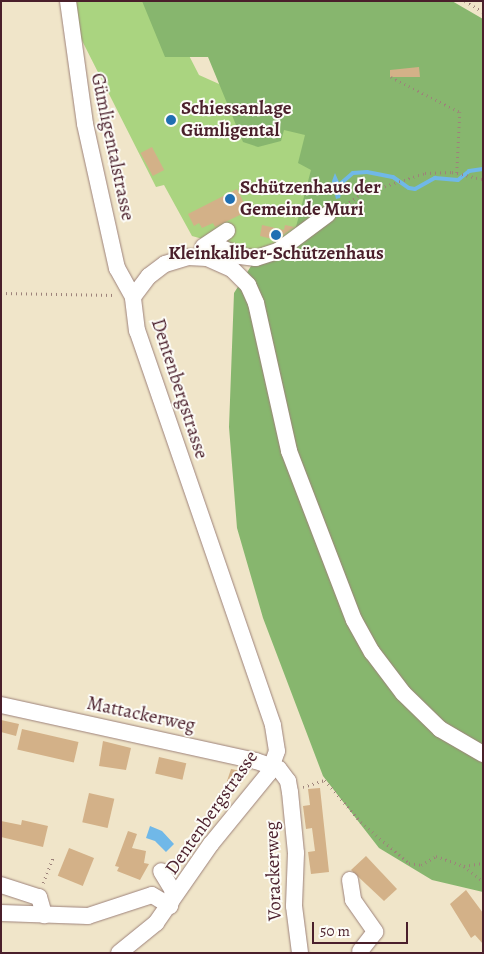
<!DOCTYPE html>
<html>
<head>
<meta charset="utf-8">
<style>
  body { margin:0 }
  #map { position:relative; width:484px; height:954px; overflow:hidden; background:#f0e5c9; font-family:Alegreya,serif }
  div>[style] { position:absolute }
  [style*='--x'] { left:calc(var(--x)*1px); top:calc(var(--y)*1px); width:calc(var(--w)*1px); rotate:calc(var(--a)*1deg) }
  .green>* { inset:0; background:#aad480 }
  .forest>* { inset:0; background:#87b66e }
  .water>* { inset:0; background:#70b8e8 }
  .stream>* { height:4px; margin:-2px; padding:0 2px; transform-origin:2px; border-radius:2px; background:#70b8e8 }
  .building>* { inset:0; background:#d3b188; transform-origin:0 0 }
  .path>* { height:2.5px; margin-top:-1.25px; transform-origin:0; background:repeating-linear-gradient(90deg,#9d827a 0 1px,transparent 0 5px) }
  .roads { filter:drop-shadow(0 0 1px #9d827a) drop-shadow(0 0 1px #9d827a) }
  .minor>* { height:16px; margin:-8px; padding:0 8px; transform-origin:8px; border-radius:8px; background:#fff }
  .dots>* { width:14px; height:14px; translate:-50% -50%; box-sizing:border-box; border:2px solid #fdfcf7; border-radius:50% }
  span { translate:-50% -50%; white-space:nowrap; text-align:center; line-height:1.15; -webkit-text-stroke:4px #fdfcf7; paint-order:stroke }
  .poi-label { font-size:19px; color:#4a1f2b; font-weight:700 }
  .left { translate:0 -50%; text-align:left }
  .street-label { font-size:19px; color:#4a1f2b }
  .frame { position:absolute; inset:0; border:2px solid #4a1f2b; pointer-events:none }
  .scale { position:absolute; left:312px; top:922px; width:96px; height:22px; box-sizing:border-box; border:2px solid #4a1f2b; border-top:0; padding-left:6px; font-size:15px; line-height:18px; white-space:nowrap; color:#4a1f2b; -webkit-text-stroke:4px #fdfcf7; paint-order:stroke }
</style>
</head>
<body>
<div id="map">
  <div class="green">
    <div style="clip-path:polygon(62px 1px,161px 1px,199px 75px,340px 138px,292px 264px,192px 236px,164px 185px,156px 187px)"></div>
  </div>
  <div class="forest">
    <div style="clip-path:polygon(142px 1px,452px 1px,483px 19px,483px 892px,432px 880px,379px 848px,323px 776px,263px 618px,237px 528px,229px 427px,234px 293px,253px 263px,292px 242px,311px 170px,298px 163px,305px 135px,284px 130px,281px 141px,258px 147px,243px 142px,208px 57px,165px 57px)"></div>
  </div>
  <div class="water">
    <div style="clip-path:polygon(335px 173px,342px 189px,340px 198px,336px 199px,332px 181px)"></div>
    <div style="clip-path:polygon(150px 826px,162px 831px,174px 844px,166px 852px,155px 841px,146px 838px)"></div>
  </div>
  <div class="stream">
    <div style="--x:339;--y:185;--w:18;--a:-41"></div>
    <div style="--x:353;--y:173;--w:14;--a:-4"></div>
    <div style="--x:367;--y:172;--w:26;--a:11"></div>
    <div style="--x:393;--y:177;--w:19;--a:35"></div>
    <div style="--x:409;--y:188;--w:6;--a:9"></div>
    <div style="--x:415;--y:189;--w:23;--a:-29"></div>
    <div style="--x:435;--y:178;--w:23;--a:5"></div>
    <div style="--x:458;--y:180;--w:14;--a:-39"></div>
    <div style="--x:469;--y:171;--w:14;--a:-8"></div>
  </div>
  <div class="building">
    <div style="clip-path:polygon(419px 67px,420px 77px,390px 77px,390px 70px)"></div>
    <div style="left:152px;top:147px;width:26px;height:13px;rotate:62deg"></div>
    <div style="clip-path:polygon(237px 189px,248px 211px,215px 227px,213px 223px,202px 228px,199px 223px,194px 226px,188px 214px)"></div>
    <div style="clip-path:polygon(262px 225px,284px 230px,285px 225px,294px 227px,276px 240px,260px 236px)"></div>
    <div style="clip-path:polygon(1px 720px,19px 724px,16px 736px,1px 732px)"></div>
    <div style="left:22px;top:729px;width:58px;height:21px;rotate:13deg"></div>
    <div style="clip-path:polygon(103px 741px,131px 748px,126px 770px,99px 766px)"></div>
    <div style="left:159px;top:757px;width:28px;height:17px;rotate:13deg"></div>
    <div style="clip-path:polygon(231px 769px,241px 771px,238px 783px,227px 781px)"></div>
    <div style="clip-path:polygon(320px 788px,329px 872px,311px 874px,308px 852px,315px 851px,312px 828px,306px 829px,303px 806px,310px 805px,308px 789px)"></div>
    <div style="left:89px;top:793px;width:26px;height:30px;rotate:13deg"></div>
    <div style="clip-path:polygon(22px 820px,48px 826px,43px 847px,1px 837px,1px 821px,21px 825px)"></div>
    <div style="clip-path:polygon(128px 831px,137px 834px,132px 848px,146px 851px,144px 863px,149px 864px,140px 880px,117px 871px,119px 867px,115px 866px)"></div>
    <div style="left:69px;top:848px;width:27px;height:30px;rotate:22deg"></div>
    <div style="clip-path:polygon(366px 856px,397px 889px,384px 901px,351px 870px)"></div>
    <div style="clip-path:polygon(466px 890px,483px 913px,483px 944px,475px 935px,471px 938px,450px 904px)"></div>
  </div>
  <div class="path">
    <div style="--x:465;--y:1;--w:21;--a:31"></div>
    <div style="--x:391;--y:77;--w:77;--a:26.9"></div>
    <div style="--x:460;--y:112;--w:61;--a:92.8"></div>
    <div style="--x:341;--y:208;--w:24;--a:-35"></div>
    <div style="--x:361;--y:194;--w:67;--a:-18.2"></div>
    <div style="--x:425;--y:173;--w:27;--a:-2"></div>
    <div style="--x:452;--y:172;--w:32;--a:13"></div>
    <div style="--x:1;--y:293;--w:115;--a:1"></div>
    <div style="--x:303;--y:787;--w:23;--a:-18"></div>
    <div style="--x:325;--y:780;--w:55;--a:49.4"></div>
    <div style="--x:361;--y:822;--w:63;--a:40.5"></div>
    <div style="--x:409;--y:863;--w:12;--a:9"></div>
    <div style="--x:421;--y:865;--w:17;--a:-31"></div>
    <div style="--x:436;--y:856;--w:30;--a:20"></div>
    <div style="--x:464;--y:866;--w:24;--a:38"></div>
    <div style="--x:464;--y:866;--w:19;--a:-9"></div>
    <div style="--x:43;--y:883;--w:28;--a:-69"></div>
  </div>
  <div class="roads">
    <div class="minor">
      <div style="--x:68;--y:1;--w:124;--a:82.1"></div>
      <div style="--x:85;--y:124;--w:148;--a:77.5"></div>
      <div style="--x:117;--y:268;--w:33;--a:61"></div>
      <div style="--x:210;--y:243;--w:33;--a:23"></div>
      <div style="--x:240;--y:256;--w:16;--a:7"></div>
      <div style="--x:256;--y:258;--w:23;--a:-18"></div>
      <div style="--x:278;--y:251;--w:62;--a:-36.5"></div>
      <div style="--x:203;--y:247;--w:29;--a:-34"></div>
      <div style="--x:1;--y:705;--w:261;--a:12.4"></div>
      <div style="--x:256;--y:761;--w:24;--a:19"></div>
      <div style="--x:279;--y:769;--w:15;--a:53"></div>
      <div style="--x:288;--y:781;--w:11;--a:80"></div>
      <div style="--x:290;--y:792;--w:61;--a:84.4"></div>
      <div style="--x:296;--y:853;--w:53;--a:92.2"></div>
      <div style="--x:294;--y:906;--w:47;--a:82.7"></div>
      <div style="--x:350;--y:880;--w:20;--a:81"></div>
      <div style="--x:353;--y:900;--w:39;--a:55"></div>
      <div style="--x:375;--y:932;--w:24;--a:128"></div>
      <div style="--x:1;--y:885;--w:40;--a:18"></div>
      <div style="--x:39;--y:897;--w:19;--a:74"></div>
      <div style="--x:1;--y:913;--w:87;--a:2"></div>
      <div style="--x:88;--y:916;--w:67;--a:-18.2"></div>
      <div style="--x:152;--y:895;--w:21;--a:31"></div>
      <div style="--x:170;--y:906;--w:15;--a:-79"></div>
      <div style="--x:173;--y:891;--w:23;--a:-121"></div>
      <div style="--x:119;--y:953;--w:48;--a:-39"></div>
      <div style="--x:156;--y:923;--w:96;--a:-55.2"></div>
      <div style="--x:211;--y:844;--w:92;--a:-50.8"></div>
      <div style="--x:269;--y:773;--w:23;--a:-70"></div>
      <div style="--x:277;--y:751;--w:26;--a:-99"></div>
      <div style="--x:273;--y:725;--w:417;--a:-109"></div>
      <div style="--x:137;--y:331;--w:34;--a:-97"></div>
      <div style="--x:133;--y:297;--w:26;--a:-53"></div>
      <div style="--x:149;--y:276;--w:20;--a:-37"></div>
      <div style="--x:165;--y:264;--w:24;--a:-17"></div>
      <div style="--x:188;--y:257;--w:19;--a:3"></div>
      <div style="--x:207;--y:258;--w:27;--a:24"></div>
      <div style="--x:232;--y:269;--w:23;--a:45"></div>
      <div style="--x:248;--y:285;--w:20;--a:66"></div>
      <div style="--x:256;--y:303;--w:152;--a:77.4"></div>
      <div style="--x:289;--y:451;--w:181;--a:69"></div>
      <div style="--x:354;--y:620;--w:37;--a:61"></div>
      <div style="--x:372;--y:652;--w:51;--a:52.9"></div>
      <div style="--x:403;--y:693;--w:52;--a:44.2"></div>
      <div style="--x:440;--y:729;--w:50;--a:30.2"></div>
    </div>
  </div>
  <div class="dots">
    <div style="left:171px;top:120px;background:#1f6fb2"></div>
    <div style="left:230px;top:199px;background:#1f6fb2"></div>
    <div style="left:276px;top:235px;background:#1f6fb2"></div>
  </div>
  <div class="poi-label">
    <span class="left" style="left:181px;top:120px">Schiessanlage<br>Gümligental</span>
    <span class="left" style="left:240px;top:199px">Schützenhaus der<br>Gemeinde Muri</span>
    <span style="left:276px;top:254px">Kleinkaliber-Schützenhaus</span>
  </div>
  <div class="street-label">
    <span style="left:112px;top:147px;rotate:78deg">Gümligentalstrasse</span>
    <span style="left:179px;top:389px;rotate:72deg">Dentenbergstrasse</span>
    <span style="left:141px;top:715px;rotate:12deg">Mattackerweg</span>
    <span style="left:212px;top:813px;rotate:-55deg">Dentenbergstrasse</span>
    <span style="left:274px;top:871px;rotate:-92deg">Vorackerweg</span>
  </div>
  <div class="frame"></div>
  <div class="scale">50 m</div>
</div>
</body>
</html>
